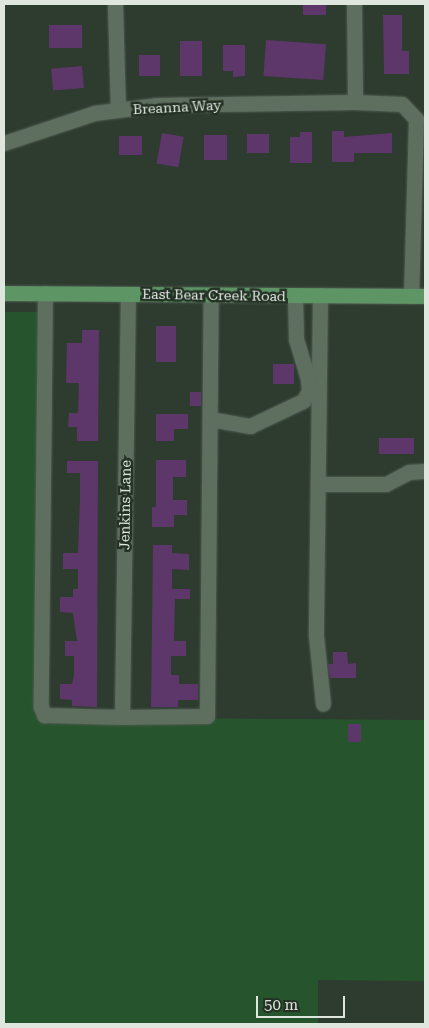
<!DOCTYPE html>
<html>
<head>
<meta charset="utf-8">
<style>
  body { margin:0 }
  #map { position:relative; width:429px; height:1028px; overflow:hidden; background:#2e3b2f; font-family:"Roboto Serif",serif }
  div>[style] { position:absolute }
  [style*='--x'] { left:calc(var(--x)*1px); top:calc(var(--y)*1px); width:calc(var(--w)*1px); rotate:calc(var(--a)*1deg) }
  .green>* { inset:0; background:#26552d }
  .building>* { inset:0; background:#5d3769; transform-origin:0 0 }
  .roads { filter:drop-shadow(0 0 1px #4d594f) drop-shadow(0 0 1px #4d594f) }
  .minor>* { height:15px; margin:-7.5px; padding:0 7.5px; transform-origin:7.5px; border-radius:7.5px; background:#5e6e5f }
  .major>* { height:15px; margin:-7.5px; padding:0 7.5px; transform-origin:7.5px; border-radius:7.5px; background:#5d9664 }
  span { translate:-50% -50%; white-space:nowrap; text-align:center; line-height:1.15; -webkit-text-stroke:5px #243125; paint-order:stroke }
  .street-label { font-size:14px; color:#dee6de }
  .frame { position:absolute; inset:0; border:5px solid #dee6de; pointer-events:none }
  .scale { position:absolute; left:256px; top:996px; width:89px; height:22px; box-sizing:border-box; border:2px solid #dee6de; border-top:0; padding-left:6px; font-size:15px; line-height:18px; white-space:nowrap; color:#dee6de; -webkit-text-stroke:4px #243125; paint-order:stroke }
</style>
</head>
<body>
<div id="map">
  <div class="green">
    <div style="clip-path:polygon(4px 312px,45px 312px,39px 717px,425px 720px,425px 981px,318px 980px,318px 1024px,4px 1024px)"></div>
  </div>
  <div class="building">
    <div style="left:303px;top:4px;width:23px;height:11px"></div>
    <div style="clip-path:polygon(383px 15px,402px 15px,402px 51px,409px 51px,409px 74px,384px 74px)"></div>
    <div style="left:49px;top:25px;width:33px;height:23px"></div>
    <div style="left:266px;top:40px;width:60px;height:36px;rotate:4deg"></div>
    <div style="left:180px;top:41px;width:22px;height:35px"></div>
    <div style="clip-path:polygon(223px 45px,245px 45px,245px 76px,233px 77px,233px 71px,223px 71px)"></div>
    <div style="left:139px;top:55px;width:21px;height:21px"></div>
    <div style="left:82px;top:66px;width:22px;height:31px;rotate:85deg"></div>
    <div style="clip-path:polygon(332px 131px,344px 131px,344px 137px,392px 133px,392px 153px,354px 153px,354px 162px,332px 162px)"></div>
    <div style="clip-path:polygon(300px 132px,312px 132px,312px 163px,290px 163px,290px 137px,300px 137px)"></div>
    <div style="left:162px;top:133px;width:22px;height:31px;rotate:10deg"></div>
    <div style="left:247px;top:134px;width:22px;height:19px"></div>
    <div style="left:204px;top:135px;width:23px;height:25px"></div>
    <div style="left:119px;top:136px;width:23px;height:19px"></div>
    <div style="left:156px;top:326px;width:20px;height:36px"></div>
    <div style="clip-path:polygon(82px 330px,99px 330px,98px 441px,77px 441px,77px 427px,68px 427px,69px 413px,78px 413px,79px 383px,66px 383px,67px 343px,82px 343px)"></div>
    <div style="left:273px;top:364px;width:21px;height:20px"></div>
    <div style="left:190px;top:392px;width:11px;height:14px"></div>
    <div style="clip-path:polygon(156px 414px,188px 414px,188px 429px,174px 429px,174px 441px,156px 441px)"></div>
    <div style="left:379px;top:438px;width:35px;height:16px"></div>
    <div style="clip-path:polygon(156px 460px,186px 460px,186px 477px,173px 477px,173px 500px,187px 500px,187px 515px,174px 515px,174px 527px,152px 527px,152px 507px,156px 507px)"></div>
    <div style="clip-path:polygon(67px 461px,98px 461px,97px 707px,72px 706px,72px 700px,60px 699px,60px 684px,72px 684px,74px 675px,74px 656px,65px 656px,65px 641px,77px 641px,73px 613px,60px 612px,60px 597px,73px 597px,73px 589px,78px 589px,78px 569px,63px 569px,63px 553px,78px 553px,80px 499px,80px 473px,67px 473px)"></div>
    <div style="clip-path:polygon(153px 545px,172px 545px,172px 553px,189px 554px,189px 570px,172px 569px,172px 589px,190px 589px,190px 599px,175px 599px,174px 641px,186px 641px,186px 656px,171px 656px,171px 675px,179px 675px,179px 684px,198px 684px,198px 700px,178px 700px,178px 707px,151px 707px)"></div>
    <div style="clip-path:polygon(333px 652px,347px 652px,348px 664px,356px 663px,356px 678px,330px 678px,328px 664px,333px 664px)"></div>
    <div style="left:348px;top:724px;width:13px;height:18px"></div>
  </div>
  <div class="roads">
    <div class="minor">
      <div style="--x:115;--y:4;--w:106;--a:88.4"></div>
      <div style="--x:354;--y:4;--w:98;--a:89.4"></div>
      <div style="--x:4;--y:143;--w:95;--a:-18.4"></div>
      <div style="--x:94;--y:113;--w:64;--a:-7.2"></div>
      <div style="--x:157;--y:105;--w:198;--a:-0.9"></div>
      <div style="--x:355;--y:102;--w:47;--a:2.4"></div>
      <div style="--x:402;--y:104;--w:21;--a:47"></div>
      <div style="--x:416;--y:119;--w:177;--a:91.6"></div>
      <div style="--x:45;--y:293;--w:414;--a:90.6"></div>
      <div style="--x:41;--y:707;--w:9;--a:69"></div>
      <div style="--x:44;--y:715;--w:78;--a:1.5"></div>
      <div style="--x:122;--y:717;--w:85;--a:-0.7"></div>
      <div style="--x:207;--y:716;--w:421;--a:-89.5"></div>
      <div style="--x:320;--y:295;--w:341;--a:90.7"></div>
      <div style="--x:316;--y:636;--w:68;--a:84.1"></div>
      <div style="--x:210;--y:419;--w:41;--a:9.9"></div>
      <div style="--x:250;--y:426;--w:59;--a:-25.3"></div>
      <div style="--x:303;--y:401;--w:12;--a:-59"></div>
      <div style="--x:309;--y:391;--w:12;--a:-95"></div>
      <div style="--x:308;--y:379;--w:42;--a:-106.7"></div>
      <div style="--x:296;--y:339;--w:44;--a:-91.3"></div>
      <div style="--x:319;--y:484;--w:67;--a:0"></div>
      <div style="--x:386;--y:484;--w:26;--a:-28"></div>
      <div style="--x:409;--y:472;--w:16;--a:-4"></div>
      <div style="--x:122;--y:717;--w:423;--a:-89.2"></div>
    </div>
    <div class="major">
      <div style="--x:4;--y:293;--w:421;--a:0.4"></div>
    </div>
  </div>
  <div class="street-label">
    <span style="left:177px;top:107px;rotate:-3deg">Breanna Way</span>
    <span style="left:214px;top:295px;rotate:1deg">East Bear Creek Road</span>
    <span style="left:125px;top:505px;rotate:-89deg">Jenkins Lane</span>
  </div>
  <div class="frame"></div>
  <div class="scale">50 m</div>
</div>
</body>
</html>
